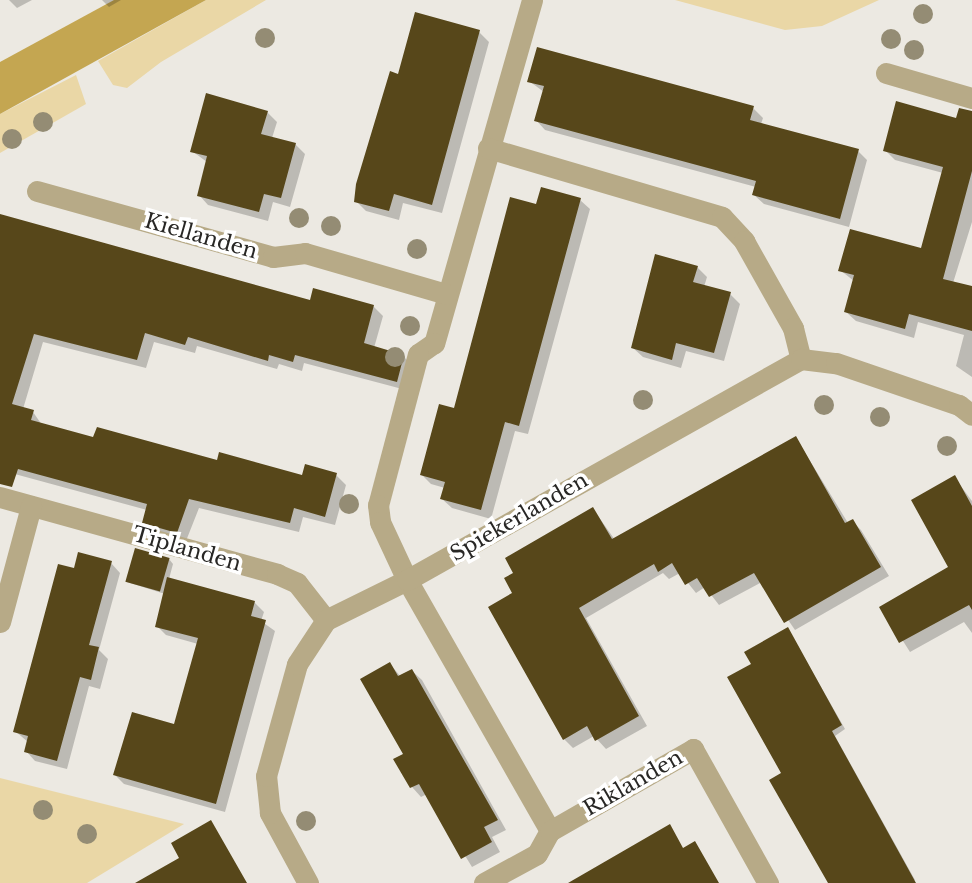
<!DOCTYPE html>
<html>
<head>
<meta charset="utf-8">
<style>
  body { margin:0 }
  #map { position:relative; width:972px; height:883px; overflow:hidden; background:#ece9e2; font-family:"Libre Baskerville",serif }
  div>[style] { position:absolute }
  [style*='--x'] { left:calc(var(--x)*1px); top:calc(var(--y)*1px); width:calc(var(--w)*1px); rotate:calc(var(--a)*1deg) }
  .green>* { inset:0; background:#ead7a6 }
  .water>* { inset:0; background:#c4a651 }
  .shadow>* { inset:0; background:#0003 }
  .building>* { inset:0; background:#57471a; transform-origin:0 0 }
  .minor>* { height:21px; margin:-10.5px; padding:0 10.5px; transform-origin:10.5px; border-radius:10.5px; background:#b7aa87 }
  .trees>* { width:20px; height:20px; margin:-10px; border-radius:50%; background:#948c74 }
  span { translate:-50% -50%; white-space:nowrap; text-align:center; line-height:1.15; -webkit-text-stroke:7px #fff; paint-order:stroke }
  .street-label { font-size:21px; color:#282725 }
</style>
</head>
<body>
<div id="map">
  <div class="green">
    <div style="clip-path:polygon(206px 0,266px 0,161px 62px,127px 88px,113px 85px,98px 61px)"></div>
    <div style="clip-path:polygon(675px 0,879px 0,822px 26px,785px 30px)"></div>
    <div style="clip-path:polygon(76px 75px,86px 104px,0 153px,0 114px)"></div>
    <div style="clip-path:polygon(0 778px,184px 824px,87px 883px,0 883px)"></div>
  </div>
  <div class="water">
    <div style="clip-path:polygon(114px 0,206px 0,0 114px,0 62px)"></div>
  </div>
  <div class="shadow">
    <div style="clip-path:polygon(9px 0,32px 0,17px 8px)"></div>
    <div style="clip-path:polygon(102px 0,121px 0,109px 7px)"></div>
    <div style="clip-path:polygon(479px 32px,489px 42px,442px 213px,403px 203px,399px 220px,366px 211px,356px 201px,399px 76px)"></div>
    <div style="clip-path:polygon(529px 81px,753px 108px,763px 118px,761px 124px,858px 151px,867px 160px,849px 227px,764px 204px,754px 195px,756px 187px,545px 130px,536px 120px,544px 92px)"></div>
    <div style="clip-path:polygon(267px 112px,277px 122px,272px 138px,295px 144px,305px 154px,290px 207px,273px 202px,268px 221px,208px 205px,199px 195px,207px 162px,192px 151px)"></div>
    <div style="clip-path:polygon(972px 128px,972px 222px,953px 283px,972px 288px,972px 377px,956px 366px,964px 335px,918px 322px,914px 338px,856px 321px,846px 312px,854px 281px,840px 270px,922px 250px,943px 173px,895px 160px,885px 150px)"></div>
    <div style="clip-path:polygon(580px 200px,590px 209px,528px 434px,515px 431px,491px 519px,452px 508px,442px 499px,445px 488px,431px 484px,422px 475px,455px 410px,537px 206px)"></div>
    <div style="clip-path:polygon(0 216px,311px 302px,373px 306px,383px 316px,374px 348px,403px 356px,413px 366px,406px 390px,304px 363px,302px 371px,279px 364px,277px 369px,197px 346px,195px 353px,154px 342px,146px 368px,43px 342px,23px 409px,33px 412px,42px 425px,94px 439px,303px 477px,336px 475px,346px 485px,335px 525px,303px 517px,299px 532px,199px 508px,186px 541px,153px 532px,144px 522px,147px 510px,0 470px)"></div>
    <div style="clip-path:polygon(697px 267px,707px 277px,704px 287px,730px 294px,740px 304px,724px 361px,686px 351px,681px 368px,643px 357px,633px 348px)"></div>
    <div style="clip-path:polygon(796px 438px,848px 523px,852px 521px,861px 530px,889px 576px,795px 630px,762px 582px,719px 605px,705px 587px,696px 593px,680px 573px,669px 579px,663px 573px,586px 618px,647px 726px,606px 749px,594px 736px,573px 748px,564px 739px,514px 594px,593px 509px,615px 540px)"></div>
    <div style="clip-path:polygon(954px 477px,972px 501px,972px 633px,964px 622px,910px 652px,882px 608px,950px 568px)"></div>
    <div style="clip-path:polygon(169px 559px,173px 564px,169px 579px,254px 602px,264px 612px,261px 621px,275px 631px,225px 812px,124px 784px,115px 775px,175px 726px,198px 644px,166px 635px,157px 626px,165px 594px,127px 582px)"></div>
    <div style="clip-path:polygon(111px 563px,120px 573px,99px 650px,108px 659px,100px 689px,89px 686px,67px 769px,35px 761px,26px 751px,28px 742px,15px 731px,75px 570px)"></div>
    <div style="clip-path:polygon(788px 629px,845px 729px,835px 736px,915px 880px,909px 883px,830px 883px,783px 774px,753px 665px)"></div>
    <div style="clip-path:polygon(390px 664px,401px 677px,412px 671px,422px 680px,506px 830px,492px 837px,500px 852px,472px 867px,427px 794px,421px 797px,412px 787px,396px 760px,406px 754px)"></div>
  </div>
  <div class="building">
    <div style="clip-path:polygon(415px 12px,480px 30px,432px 205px,394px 194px,389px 211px,354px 202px,356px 184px,390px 71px,398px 74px)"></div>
    <div style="clip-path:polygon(537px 47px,754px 106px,750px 120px,859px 149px,840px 219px,752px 195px,756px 181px,534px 121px,544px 86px,527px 82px)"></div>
    <div style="clip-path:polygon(206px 93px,268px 111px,261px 134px,296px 143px,281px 198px,264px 194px,259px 212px,197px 196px,207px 156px,190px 152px)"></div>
    <div style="clip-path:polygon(896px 101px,956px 118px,959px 108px,972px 111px,972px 171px,943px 279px,972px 286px,972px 331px,909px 314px,905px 329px,844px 312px,854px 275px,838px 271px,850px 229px,921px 248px,943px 167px,883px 151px)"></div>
    <div style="clip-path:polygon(541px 187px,581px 198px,519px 426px,505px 422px,481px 510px,440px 499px,445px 482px,420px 475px,439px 404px,454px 408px,510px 197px,536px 204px)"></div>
    <div style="clip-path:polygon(0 214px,310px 300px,313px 288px,374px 305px,364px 343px,404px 355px,397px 382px,295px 355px,293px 362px,269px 355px,268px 361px,188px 337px,185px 345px,145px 333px,137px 360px,34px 334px,12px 404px,34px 410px,31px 420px,93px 437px,97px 427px,217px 460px,219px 452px,302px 475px,305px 464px,337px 473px,325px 517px,294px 508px,290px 523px,189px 499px,177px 533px,142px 523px,147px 504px,18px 469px,12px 487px,0 484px)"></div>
    <div style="clip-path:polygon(655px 254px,698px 266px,693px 282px,731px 292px,714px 353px,676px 343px,672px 360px,631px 348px)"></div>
    <div style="clip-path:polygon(796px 436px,845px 523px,853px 519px,881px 567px,784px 623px,754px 573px,709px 597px,697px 578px,685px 585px,672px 563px,658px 572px,654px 564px,579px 608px,639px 716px,595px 741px,587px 726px,563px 740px,488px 607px,512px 593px,504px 578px,513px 573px,505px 558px,593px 507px,612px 539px)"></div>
    <div style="clip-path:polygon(955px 475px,972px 506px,972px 610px,969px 605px,899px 643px,879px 607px,948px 567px,911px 500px)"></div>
    <div style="left:135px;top:548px;width:36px;height:35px;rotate:16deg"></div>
    <div style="clip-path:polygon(78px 552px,112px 561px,89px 645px,99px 647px,91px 680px,80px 677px,57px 761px,24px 752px,28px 736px,13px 732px,58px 564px,74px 568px)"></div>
    <div style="clip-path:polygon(167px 577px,255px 601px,251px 616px,266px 620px,216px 804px,113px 775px,132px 712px,174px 724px,184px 688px,198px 638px,155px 627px)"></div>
    <div style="clip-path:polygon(788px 627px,842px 725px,832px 731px,916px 883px,828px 883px,769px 780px,781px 773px,727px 677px,751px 664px,744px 652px)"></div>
    <div style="clip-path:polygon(390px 662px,398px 676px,412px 669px,498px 820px,484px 827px,492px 842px,461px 859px,419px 784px,410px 788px,393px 759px,403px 754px,360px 679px)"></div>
    <div style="clip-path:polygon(211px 820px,247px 883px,135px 883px,179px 858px,171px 843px)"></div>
    <div style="clip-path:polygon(670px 824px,683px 848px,695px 841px,719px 883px,568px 883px)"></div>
  </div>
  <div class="minor">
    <div style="--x:532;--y:0;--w:357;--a:105.9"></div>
    <div style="--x:434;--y:343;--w:19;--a:145"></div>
    <div style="--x:418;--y:354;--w:156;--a:104.8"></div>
    <div style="--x:378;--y:505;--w:17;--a:83"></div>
    <div style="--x:380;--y:522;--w:64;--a:65"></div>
    <div style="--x:407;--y:580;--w:289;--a:60.3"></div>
    <div style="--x:886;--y:73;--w:90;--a:16.2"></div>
    <div style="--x:488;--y:148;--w:244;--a:16.4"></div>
    <div style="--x:722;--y:217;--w:33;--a:47"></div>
    <div style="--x:744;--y:241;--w:100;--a:60.6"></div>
    <div style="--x:793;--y:328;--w:32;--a:76"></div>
    <div style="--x:37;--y:191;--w:245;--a:15.6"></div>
    <div style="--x:273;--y:257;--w:32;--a:-7"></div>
    <div style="--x:305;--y:253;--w:147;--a:16.2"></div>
    <div style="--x:0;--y:497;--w:288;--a:15.5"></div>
    <div style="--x:277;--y:574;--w:22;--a:24"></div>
    <div style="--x:297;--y:583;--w:47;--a:51.9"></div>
    <div style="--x:0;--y:622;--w:120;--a:-75"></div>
    <div style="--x:308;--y:883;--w:80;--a:-118.5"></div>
    <div style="--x:270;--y:813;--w:37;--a:-96"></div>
    <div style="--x:266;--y:776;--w:116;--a:-74.5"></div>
    <div style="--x:297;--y:664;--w:53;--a:-56.6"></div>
    <div style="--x:326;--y:620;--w:90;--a:-26.3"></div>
    <div style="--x:407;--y:580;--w:452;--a:-29.3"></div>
    <div style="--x:801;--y:359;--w:35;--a:7"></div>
    <div style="--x:836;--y:363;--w:130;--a:18.9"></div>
    <div style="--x:959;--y:405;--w:16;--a:38"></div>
    <div style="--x:484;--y:883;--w:60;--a:-28.7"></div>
    <div style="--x:537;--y:854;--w:26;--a:-61"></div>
    <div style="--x:550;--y:831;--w:165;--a:-29.8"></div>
    <div style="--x:693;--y:749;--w:154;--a:60.8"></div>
  </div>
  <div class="trees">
    <div style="left:923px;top:14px"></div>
    <div style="left:265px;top:38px"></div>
    <div style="left:891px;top:39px"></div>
    <div style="left:914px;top:50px"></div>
    <div style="left:43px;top:122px"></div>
    <div style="left:12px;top:139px"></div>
    <div style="left:299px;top:218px"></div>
    <div style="left:331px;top:226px"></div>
    <div style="left:417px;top:249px"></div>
    <div style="left:410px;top:326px"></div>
    <div style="left:395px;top:357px"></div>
    <div style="left:643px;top:400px"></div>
    <div style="left:824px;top:405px"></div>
    <div style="left:880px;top:417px"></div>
    <div style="left:947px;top:446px"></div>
    <div style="left:349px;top:504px"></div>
    <div style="left:43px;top:810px"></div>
    <div style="left:306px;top:821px"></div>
    <div style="left:87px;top:834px"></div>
  </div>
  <div class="street-label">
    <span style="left:201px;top:236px;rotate:16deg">Kiellanden</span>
    <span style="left:519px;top:517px;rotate:-30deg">Spiekerlanden</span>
    <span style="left:187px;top:549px;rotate:16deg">Tiplanden</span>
    <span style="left:633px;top:783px;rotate:-30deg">Riklanden</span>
  </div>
</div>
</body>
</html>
